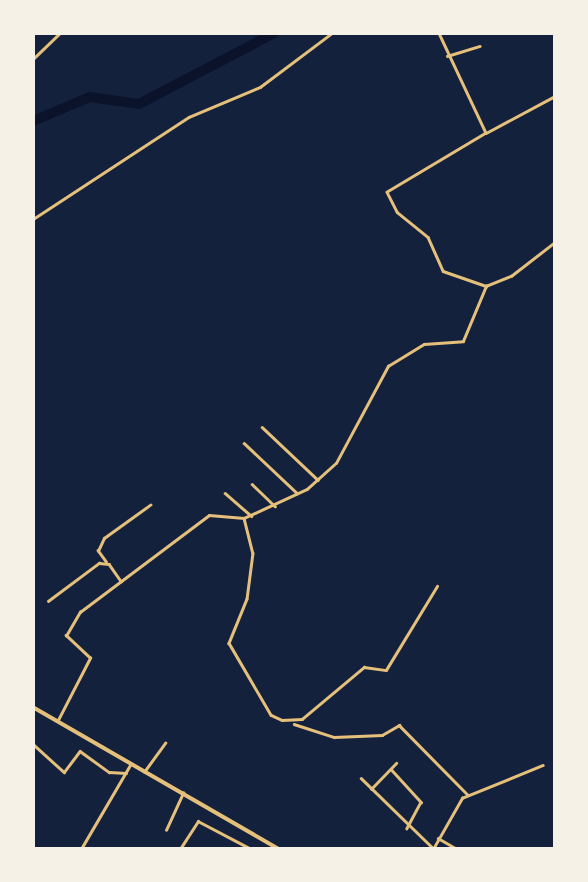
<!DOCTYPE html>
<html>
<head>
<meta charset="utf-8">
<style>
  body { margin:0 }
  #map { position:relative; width:588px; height:882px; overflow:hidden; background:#14213d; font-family:"Fira Sans",sans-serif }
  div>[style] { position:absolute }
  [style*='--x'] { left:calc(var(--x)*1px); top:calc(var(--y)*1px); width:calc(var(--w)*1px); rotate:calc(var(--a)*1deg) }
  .river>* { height:10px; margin:-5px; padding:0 5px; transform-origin:5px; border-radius:5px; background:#0b132b }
  .minor>* { height:2.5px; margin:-1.25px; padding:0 1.25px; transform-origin:1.25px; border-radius:1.25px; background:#e5c07b }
  .tertiary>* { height:3.5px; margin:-1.75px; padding:0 1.75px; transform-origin:1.75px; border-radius:1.75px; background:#e5c07b }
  span { translate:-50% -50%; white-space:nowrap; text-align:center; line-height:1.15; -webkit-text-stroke:7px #f6f1e7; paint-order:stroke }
  .frame { position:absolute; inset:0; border:35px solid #f6f1e7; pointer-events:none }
</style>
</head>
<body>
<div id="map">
  <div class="river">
    <div style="--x:33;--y:121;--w:62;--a:-22.8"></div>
    <div style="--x:90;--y:97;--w:49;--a:8.1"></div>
    <div style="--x:139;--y:104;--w:153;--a:-27.7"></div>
  </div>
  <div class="minor">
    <div style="--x:439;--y:33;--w:110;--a:64.8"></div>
    <div style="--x:486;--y:133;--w:115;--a:149.2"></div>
    <div style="--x:387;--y:192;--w:22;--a:63"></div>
    <div style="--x:397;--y:212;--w:40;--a:39"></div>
    <div style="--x:428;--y:237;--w:37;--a:66"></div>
    <div style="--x:443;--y:271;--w:46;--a:19.2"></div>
    <div style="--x:447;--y:56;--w:34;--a:-17"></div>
    <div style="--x:33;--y:59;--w:37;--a:-44"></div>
    <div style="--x:486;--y:133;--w:78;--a:-28.2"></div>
    <div style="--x:33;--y:219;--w:186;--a:-33.2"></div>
    <div style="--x:189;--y:117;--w:77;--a:-22.9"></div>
    <div style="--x:260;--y:87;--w:90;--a:-36.9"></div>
    <div style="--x:262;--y:427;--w:77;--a:43.4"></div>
    <div style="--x:244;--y:443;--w:73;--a:43.3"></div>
    <div style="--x:252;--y:484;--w:32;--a:44"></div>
    <div style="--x:225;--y:493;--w:35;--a:41"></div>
    <div style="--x:244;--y:518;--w:36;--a:76"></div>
    <div style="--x:253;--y:553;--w:46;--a:97.4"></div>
    <div style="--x:247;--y:599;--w:48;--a:112.2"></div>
    <div style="--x:229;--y:643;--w:83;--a:59.7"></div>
    <div style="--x:271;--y:715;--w:12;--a:24"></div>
    <div style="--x:282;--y:720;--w:20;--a:-3"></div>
    <div style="--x:302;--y:719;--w:81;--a:-40"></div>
    <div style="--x:364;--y:667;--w:22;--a:8"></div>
    <div style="--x:386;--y:670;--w:98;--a:-58.7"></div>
    <div style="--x:106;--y:562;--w:14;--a:-126"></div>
    <div style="--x:98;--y:551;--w:14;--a:-65"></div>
    <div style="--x:104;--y:538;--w:57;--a:-35.7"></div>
    <div style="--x:48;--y:601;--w:64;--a:-36.7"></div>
    <div style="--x:99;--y:563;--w:10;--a:6"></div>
    <div style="--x:109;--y:564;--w:21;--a:55"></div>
    <div style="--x:58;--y:720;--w:70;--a:-62.7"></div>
    <div style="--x:90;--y:658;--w:33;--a:-137"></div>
    <div style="--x:66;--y:636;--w:28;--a:-60"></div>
    <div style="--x:80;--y:612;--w:161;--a:-36.9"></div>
    <div style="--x:209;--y:515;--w:35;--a:5"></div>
    <div style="--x:244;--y:518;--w:69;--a:-24.7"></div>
    <div style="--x:307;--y:489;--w:39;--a:-42"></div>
    <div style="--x:336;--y:463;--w:110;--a:-61.8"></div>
    <div style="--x:388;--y:366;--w:42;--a:-31.4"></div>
    <div style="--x:424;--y:344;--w:39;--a:-4"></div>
    <div style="--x:463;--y:341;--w:60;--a:-67.3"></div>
    <div style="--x:486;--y:286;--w:27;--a:-22"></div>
    <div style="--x:511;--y:276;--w:56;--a:-37.7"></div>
    <div style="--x:294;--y:724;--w:42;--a:18"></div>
    <div style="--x:334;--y:737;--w:48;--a:-2.4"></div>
    <div style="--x:382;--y:735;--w:20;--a:-30"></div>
    <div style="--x:399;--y:725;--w:98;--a:45.4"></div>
    <div style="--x:33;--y:744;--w:42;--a:42.1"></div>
    <div style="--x:64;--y:772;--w:26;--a:-53"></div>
    <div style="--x:80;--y:751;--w:36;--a:36"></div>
    <div style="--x:109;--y:772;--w:17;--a:3"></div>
    <div style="--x:391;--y:769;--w:45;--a:47.7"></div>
    <div style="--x:421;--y:802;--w:30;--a:118"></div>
    <div style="--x:144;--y:772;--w:36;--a:-54"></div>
    <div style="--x:361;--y:778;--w:100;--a:44.2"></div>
    <div style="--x:371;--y:789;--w:36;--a:-46"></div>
    <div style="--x:166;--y:830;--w:41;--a:-65.3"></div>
    <div style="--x:438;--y:838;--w:22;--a:30"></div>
    <div style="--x:81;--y:849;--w:97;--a:-59.7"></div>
    <div style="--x:180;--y:849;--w:33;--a:-57"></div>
    <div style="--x:198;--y:821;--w:60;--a:27.8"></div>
    <div style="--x:433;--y:849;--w:59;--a:-60.4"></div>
    <div style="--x:462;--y:798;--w:87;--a:-22.2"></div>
  </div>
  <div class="tertiary">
    <div style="--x:33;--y:707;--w:284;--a:30"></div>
  </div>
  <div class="frame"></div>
</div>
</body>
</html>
